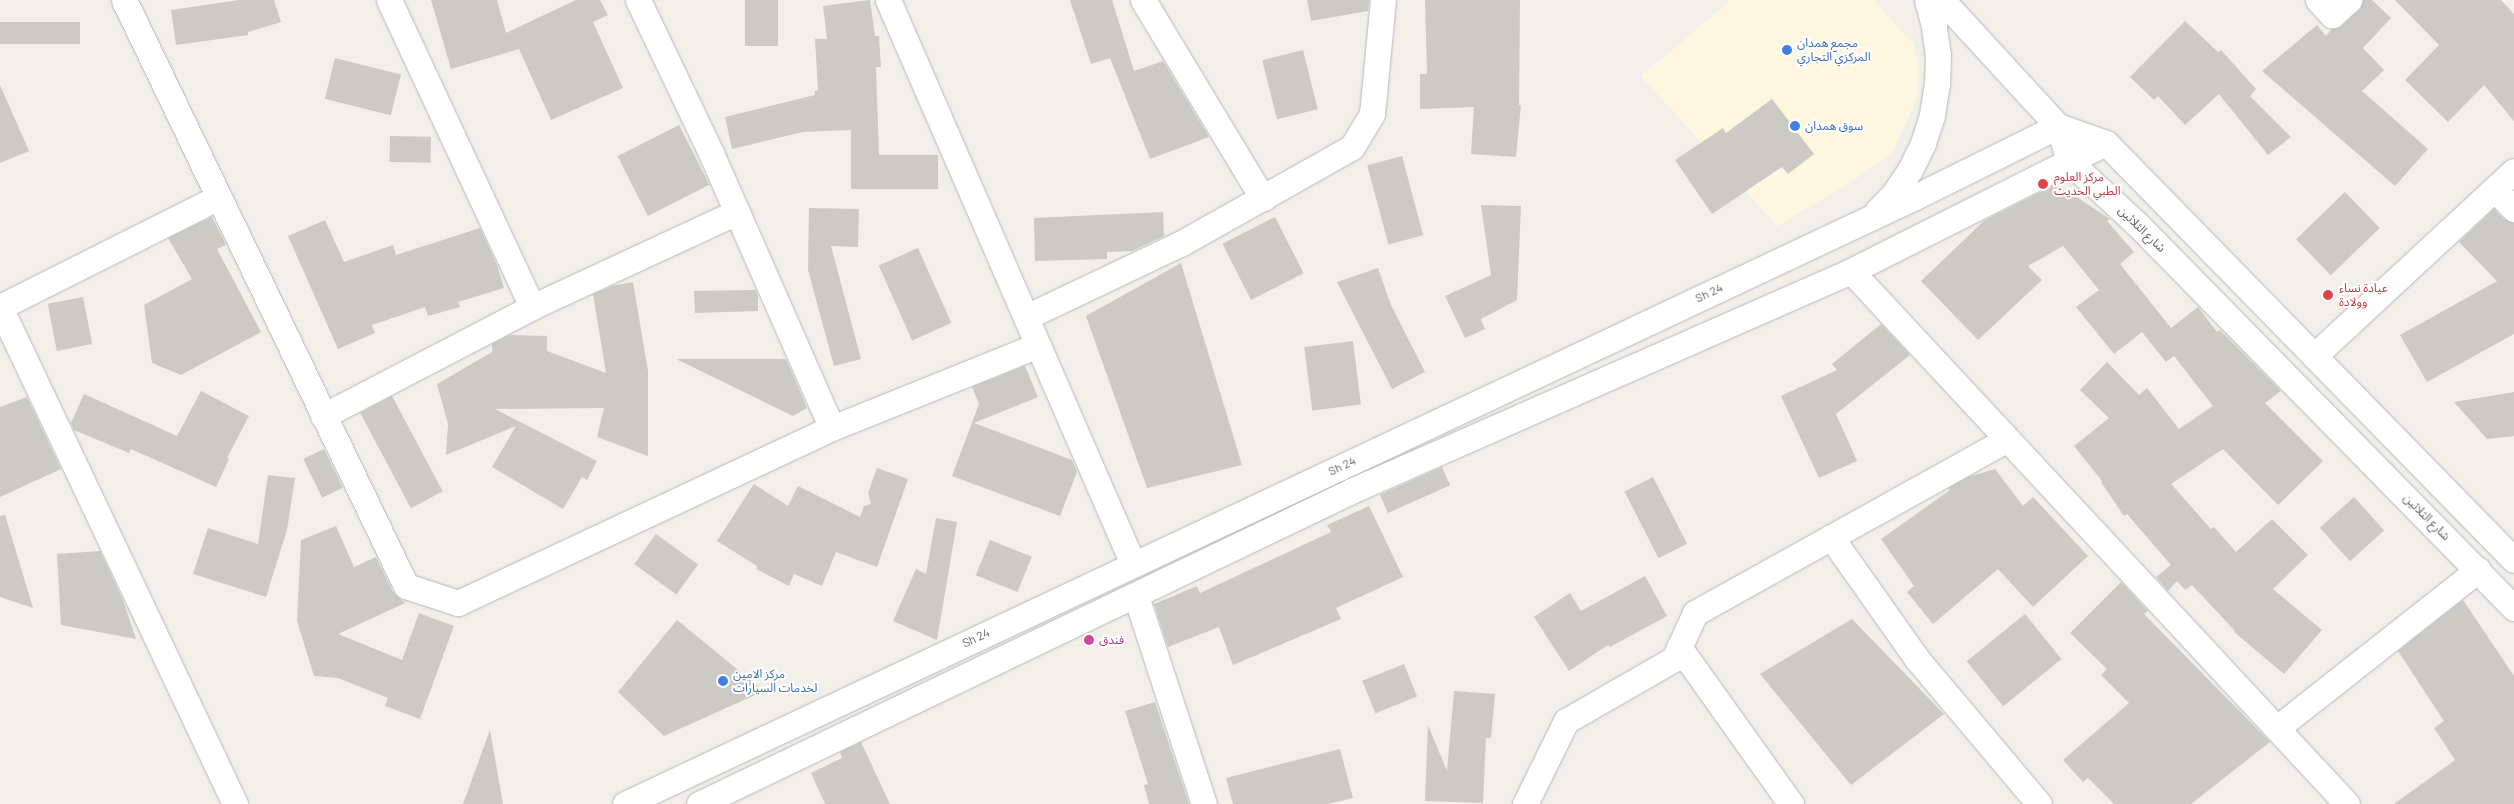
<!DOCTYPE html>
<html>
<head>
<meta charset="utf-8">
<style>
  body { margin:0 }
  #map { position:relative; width:2514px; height:804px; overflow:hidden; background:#f1efe8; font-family:Barlow,"Noto Sans Arabic",sans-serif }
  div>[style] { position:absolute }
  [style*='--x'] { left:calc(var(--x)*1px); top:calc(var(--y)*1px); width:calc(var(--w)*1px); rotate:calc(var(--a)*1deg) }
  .commercial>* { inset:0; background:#fef7e0 }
  .building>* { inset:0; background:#cccac5; transform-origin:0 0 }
  .roads { filter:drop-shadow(0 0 1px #b5b8bc) drop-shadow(0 0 1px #b5b8bc) }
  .minor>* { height:25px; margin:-12.5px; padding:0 12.5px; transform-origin:12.5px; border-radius:12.5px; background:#fff }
  .dots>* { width:14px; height:14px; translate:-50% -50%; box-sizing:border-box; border:2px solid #fff; border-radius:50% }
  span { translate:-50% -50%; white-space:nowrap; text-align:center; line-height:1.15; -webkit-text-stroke:4px #fff; paint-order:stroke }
  .shop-label { font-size:12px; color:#366cbe }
  .left { translate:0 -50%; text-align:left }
  .health-label { font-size:12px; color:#be3a42 }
  .street-label { font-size:12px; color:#5f6368 }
  .hotel-label { font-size:12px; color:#b23c85 }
</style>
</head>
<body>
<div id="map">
  <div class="commercial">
    <div style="clip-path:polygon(1731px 0,1874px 0,1913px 44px,1920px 70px,1916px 100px,1892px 153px,1848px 184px,1777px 226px,1641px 76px)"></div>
  </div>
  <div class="building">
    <div style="clip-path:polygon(239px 0,274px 0,281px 22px,248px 32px,248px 35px,176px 45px,171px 10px)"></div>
    <div style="clip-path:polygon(431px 0,497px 0,506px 33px,576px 0,600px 0,608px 15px,593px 22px,623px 88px,551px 120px,519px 49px,451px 69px)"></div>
    <div style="left:745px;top:0;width:33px;height:46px"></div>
    <div style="clip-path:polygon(870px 0,875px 36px,879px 36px,881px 67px,876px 67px,879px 155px,938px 155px,938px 189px,851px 189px,851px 130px,803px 132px,732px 149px,725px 117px,815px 95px,815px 91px,818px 90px,815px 39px,827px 39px,823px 6px)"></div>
    <div style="clip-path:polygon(1070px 0,1112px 0,1134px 71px,1163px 61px,1209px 137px,1150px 159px,1110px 58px,1091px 64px)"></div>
    <div style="clip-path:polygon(1307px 0,1369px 0,1368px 11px,1311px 21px)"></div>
    <div style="clip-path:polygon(1425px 0,1520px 0,1519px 105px,1521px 105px,1516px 157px,1471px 154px,1474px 107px,1420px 109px,1420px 74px,1427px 74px)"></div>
    <div style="clip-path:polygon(2363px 0,2372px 0,2391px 18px,2363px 48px,2384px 70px,2362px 91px,2428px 149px,2395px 186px,2262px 71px,2317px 25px,2326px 36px,2332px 29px,2342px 26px,2359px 10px)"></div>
    <div style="clip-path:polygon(2395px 0,2501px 0,2514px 14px,2514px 121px,2484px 85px,2448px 122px,2405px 80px,2439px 45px)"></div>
    <div style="clip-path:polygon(2185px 21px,2218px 52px,2221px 50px,2256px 89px,2250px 96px,2291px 137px,2268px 155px,2219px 94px,2185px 125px,2158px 96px,2154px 100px,2130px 77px)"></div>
    <div style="left:0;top:22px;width:80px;height:22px"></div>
    <div style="left:1303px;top:50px;width:61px;height:42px;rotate:76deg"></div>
    <div style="left:335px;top:58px;width:68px;height:42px;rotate:14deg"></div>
    <div style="clip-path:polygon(0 85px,29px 151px,0 163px)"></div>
    <div style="clip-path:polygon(1772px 99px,1814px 154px,1788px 174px,1782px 167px,1712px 214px,1675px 160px,1723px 128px,1726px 133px)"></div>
    <div style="left:679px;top:125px;width:67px;height:69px;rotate:63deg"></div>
    <div style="left:390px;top:136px;width:41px;height:26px;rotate:1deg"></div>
    <div style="left:1402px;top:156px;width:82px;height:36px;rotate:75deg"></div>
    <div style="clip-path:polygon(2057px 184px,2110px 219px,2107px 221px,2134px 252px,2120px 264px,2171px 328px,2198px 307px,2217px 332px,2220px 330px,2281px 391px,2265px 403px,2323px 461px,2278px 505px,2223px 449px,2171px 484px,2211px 529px,2214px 527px,2236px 552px,2272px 519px,2308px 555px,2273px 589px,2322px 630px,2284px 674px,2234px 632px,2235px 631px,2192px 585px,2185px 590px,2177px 581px,2168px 591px,2156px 577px,2171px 565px,2127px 514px,2124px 516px,2101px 482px,2102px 481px,2074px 446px,2109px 418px,2080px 390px,2107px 362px,2139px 395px,2147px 388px,2179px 429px,2213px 406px,2174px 356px,2166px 362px,2142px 332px,2114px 354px,2076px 307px,2099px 290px,2063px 246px,2028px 266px,2042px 280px,1978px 340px,1921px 281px,1985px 220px)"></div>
    <div style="left:2345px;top:192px;width:50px;height:68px;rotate:46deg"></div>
    <div style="clip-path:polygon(1481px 205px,1521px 206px,1517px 300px,1481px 319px,1485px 329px,1465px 338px,1445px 296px,1491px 275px)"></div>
    <div style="clip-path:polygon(809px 208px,859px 209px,858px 247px,831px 246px,861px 359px,834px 366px,808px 270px)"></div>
    <div style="clip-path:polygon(2494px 209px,2504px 219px,2514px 223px,2514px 334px,2427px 382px,2400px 335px,2497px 281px,2459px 242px)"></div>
    <div style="clip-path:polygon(1163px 212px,1164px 236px,1132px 251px,1107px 252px,1107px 259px,1035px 261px,1034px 218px)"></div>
    <div style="clip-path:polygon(212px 217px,226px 245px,217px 249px,261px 332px,181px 375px,152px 363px,144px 305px,192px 279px,168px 238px)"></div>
    <div style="left:1275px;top:217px;width:63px;height:59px;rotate:63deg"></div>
    <div style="clip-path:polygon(325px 220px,344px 262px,393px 245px,396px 255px,480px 228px,497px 265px,504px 288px,458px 302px,460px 307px,428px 316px,425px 307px,372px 325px,375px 333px,338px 349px,288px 236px)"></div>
    <div style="left:918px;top:248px;width:82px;height:43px;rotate:66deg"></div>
    <div style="clip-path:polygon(1181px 263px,1242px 465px,1147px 488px,1086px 316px)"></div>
    <div style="clip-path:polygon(1378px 268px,1391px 305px,1425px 372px,1392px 389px,1337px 282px)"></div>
    <div style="clip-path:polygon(633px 282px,648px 371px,648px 456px,597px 437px,604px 408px,495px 409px,597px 461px,587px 480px,582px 477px,563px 509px,492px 467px,516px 426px,446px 455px,448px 424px,437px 384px,492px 352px,492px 344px,509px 335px,547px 336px,547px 351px,606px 373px,593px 294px,612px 286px)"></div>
    <div style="clip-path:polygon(756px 290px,758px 296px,758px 311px,695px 313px,694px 291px)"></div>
    <div style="left:83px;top:297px;width:48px;height:36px;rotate:79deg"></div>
    <div style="clip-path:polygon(1881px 324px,1910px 355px,1836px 414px,1857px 461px,1819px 478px,1781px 396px,1837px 370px,1832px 364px)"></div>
    <div style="left:1353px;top:341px;width:64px;height:49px;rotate:83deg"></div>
    <div style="clip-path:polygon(676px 359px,786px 359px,807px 408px,793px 416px)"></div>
    <div style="clip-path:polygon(1025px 366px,1038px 397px,974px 423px,1072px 460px,1077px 472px,1060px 516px,952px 476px,979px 404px,972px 387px)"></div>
    <div style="clip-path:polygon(201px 391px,249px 416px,227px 458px,229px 459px,216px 487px,131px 449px,129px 453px,74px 430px,71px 423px,84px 394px,177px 436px)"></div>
    <div style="clip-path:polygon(2514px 392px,2514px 436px,2487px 439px,2454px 402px)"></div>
    <div style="left:392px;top:396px;width:108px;height:36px;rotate:62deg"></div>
    <div style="clip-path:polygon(27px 397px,61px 469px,0 497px,0 407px)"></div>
    <div style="left:324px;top:449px;width:43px;height:23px;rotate:64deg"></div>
    <div style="left:1442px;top:467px;width:20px;height:68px;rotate:66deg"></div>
    <div style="clip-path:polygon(877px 468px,908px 479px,877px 567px,836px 552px,822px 586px,794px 574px,789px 586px,756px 569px,757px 566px,717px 541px,754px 484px,788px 506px,798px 486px,860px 517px,864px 506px,871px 504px,868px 493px)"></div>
    <div style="clip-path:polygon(1995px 469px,2023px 506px,2033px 497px,2088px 556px,2033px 607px,1998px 569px,1933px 624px,1907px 592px,1914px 586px,1881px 539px,1950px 490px,1948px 488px,1968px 477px)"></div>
    <div style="clip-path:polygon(268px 475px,295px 478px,287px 530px,266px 597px,193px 574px,208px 528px,258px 544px)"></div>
    <div style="left:1653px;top:477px;width:75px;height:32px;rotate:63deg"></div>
    <div style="left:2354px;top:497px;width:45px;height:46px;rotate:48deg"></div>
    <div style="clip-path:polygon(1369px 506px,1403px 577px,1336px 608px,1341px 619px,1233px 665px,1219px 627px,1168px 647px,1154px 604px,1197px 586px,1200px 593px,1331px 532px,1327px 525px)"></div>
    <div style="clip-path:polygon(5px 515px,33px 608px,0 597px,0 516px)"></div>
    <div style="clip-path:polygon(936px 518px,957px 522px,937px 640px,893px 621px,916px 569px,926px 574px)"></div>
    <div style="clip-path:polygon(336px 526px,354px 567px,376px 557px,393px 592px,405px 603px,338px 634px,402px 660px,419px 613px,454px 626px,420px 719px,385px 706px,388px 698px,338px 678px,314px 676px,297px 621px,301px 540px)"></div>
    <div style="left:656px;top:534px;width:52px;height:37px;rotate:36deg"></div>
    <div style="left:990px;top:540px;width:45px;height:38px;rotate:22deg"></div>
    <div style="clip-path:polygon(100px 551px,123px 600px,136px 639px,61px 625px,57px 554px)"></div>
    <div style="clip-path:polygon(1645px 576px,1667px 616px,1610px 647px,1608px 645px,1569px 671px,1534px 617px,1570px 593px,1581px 611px)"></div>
    <div style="clip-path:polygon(2121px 582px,2148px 611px,2144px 614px,2270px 742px,2191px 804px,2114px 804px,2088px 778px,2083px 782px,2063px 760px,2129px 703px,2101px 675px,2107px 669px,2070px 633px)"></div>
    <div style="clip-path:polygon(2463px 600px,2514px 676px,2514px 804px,2394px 804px,2455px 760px,2434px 728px,2444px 721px,2398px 651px)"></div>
    <div style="left:2025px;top:614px;width:58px;height:75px;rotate:51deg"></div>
    <div style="clip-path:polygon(1852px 619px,1944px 714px,1851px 785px,1760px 674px)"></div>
    <div style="clip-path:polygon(677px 620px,764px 691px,664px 736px,618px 692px)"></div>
    <div style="left:1404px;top:664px;width:35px;height:45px;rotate:68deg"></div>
    <div style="clip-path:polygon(1454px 691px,1495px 694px,1491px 738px,1486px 738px,1483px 803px,1425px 801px,1428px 725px,1447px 771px)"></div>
    <div style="clip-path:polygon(1155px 702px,1189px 804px,1149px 804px,1144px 785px,1148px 784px,1125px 711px)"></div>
    <div style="clip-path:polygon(490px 730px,503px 804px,463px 804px)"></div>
    <div style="clip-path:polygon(861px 742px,890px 804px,825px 804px,811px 773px,842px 758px,840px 752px)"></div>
    <div style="clip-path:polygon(1340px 749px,1353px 798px,1328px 804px,1233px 804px,1226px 778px)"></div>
  </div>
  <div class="roads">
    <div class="minor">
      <div style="--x:124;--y:0;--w:650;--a:64.3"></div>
      <div style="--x:406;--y:586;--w:55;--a:18.1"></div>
      <div style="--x:458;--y:603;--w:413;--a:-25.1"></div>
      <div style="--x:832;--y:428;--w:222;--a:-21.9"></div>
      <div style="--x:389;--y:0;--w:339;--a:65"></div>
      <div style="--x:532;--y:307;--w:226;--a:-24.9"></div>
      <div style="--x:638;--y:0;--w:170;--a:64.5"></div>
      <div style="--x:711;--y:153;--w:300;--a:66.3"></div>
      <div style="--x:888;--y:0;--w:615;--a:66.52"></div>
      <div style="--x:1143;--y:0;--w:232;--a:58.9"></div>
      <div style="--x:1942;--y:0;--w:171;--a:47.4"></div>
      <div style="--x:2058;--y:126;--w:38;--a:72"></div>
      <div style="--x:2070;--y:162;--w:91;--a:42.8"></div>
      <div style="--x:2137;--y:224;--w:538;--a:45.53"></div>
      <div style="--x:2318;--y:0;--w:21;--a:47"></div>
      <div style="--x:2332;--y:15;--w:23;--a:-41"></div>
      <div style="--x:2058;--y:126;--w:51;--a:19.5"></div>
      <div style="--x:2106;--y:143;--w:583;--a:45.63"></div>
      <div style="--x:2495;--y:190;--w:27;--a:45"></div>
      <div style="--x:1878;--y:210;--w:21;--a:-45"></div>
      <div style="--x:1893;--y:195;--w:30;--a:-56"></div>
      <div style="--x:1910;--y:170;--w:30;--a:-64"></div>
      <div style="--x:1923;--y:143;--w:29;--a:-72"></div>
      <div style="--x:1932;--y:115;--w:30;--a:-81"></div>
      <div style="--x:1937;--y:85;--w:29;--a:-88"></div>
      <div style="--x:1938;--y:56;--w:30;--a:-98"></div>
      <div style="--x:1934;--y:26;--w:27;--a:-105"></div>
      <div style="--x:1851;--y:271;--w:728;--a:47.06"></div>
      <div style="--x:0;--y:307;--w:550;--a:64.69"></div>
      <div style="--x:0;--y:307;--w:243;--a:-26.7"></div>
      <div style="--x:1026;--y:317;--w:170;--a:-25.4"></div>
      <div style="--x:1180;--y:244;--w:197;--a:-29.4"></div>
      <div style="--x:1352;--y:147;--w:39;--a:-59"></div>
      <div style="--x:1372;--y:114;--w:115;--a:-84.5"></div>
      <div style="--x:2314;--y:356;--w:272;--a:-42.8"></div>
      <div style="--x:323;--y:416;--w:236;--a:-27.5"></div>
      <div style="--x:1831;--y:537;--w:149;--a:54.8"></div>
      <div style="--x:1917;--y:659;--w:189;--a:49.9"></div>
      <div style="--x:1136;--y:596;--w:219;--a:71.9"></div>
      <div style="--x:1679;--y:647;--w:193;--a:54.5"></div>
      <div style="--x:2277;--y:728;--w:256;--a:-38.2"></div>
      <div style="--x:625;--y:804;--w:1426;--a:-25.2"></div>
      <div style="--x:1915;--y:197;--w:160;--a:-26.4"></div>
      <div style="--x:699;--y:804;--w:723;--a:-25.64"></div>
      <div style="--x:1351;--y:491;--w:546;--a:-23.75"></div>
      <div style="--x:1851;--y:271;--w:285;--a:-26.7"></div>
      <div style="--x:1525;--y:804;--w:93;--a:-63.7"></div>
      <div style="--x:1566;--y:721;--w:125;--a:-29.9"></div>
      <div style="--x:1674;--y:659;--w:51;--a:-65.5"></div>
      <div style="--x:1695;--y:613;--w:357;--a:-29.1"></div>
    </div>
  </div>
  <div class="dots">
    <div style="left:1787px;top:50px;background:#3f7fe0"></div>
    <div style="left:1795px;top:126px;background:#3f7fe0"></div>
    <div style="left:2043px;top:184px;background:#e0444e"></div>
    <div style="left:2328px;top:295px;background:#e0444e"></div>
    <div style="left:1089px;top:640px;background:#d1479c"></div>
    <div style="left:723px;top:681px;background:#3f7fe0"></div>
  </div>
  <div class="shop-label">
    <span class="left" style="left:1797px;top:50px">مجمع همدان<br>المركزي التجاري</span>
    <span class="left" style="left:1805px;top:126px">سوق همدان</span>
    <span class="left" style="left:733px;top:681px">مركز الامين<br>لخدمات السيارات</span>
  </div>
  <div class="health-label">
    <span class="left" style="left:2054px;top:184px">مركز العلوم<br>الطبي الحديث</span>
    <span class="left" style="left:2339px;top:295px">عيادة نساء<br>وولادة</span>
  </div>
  <div class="street-label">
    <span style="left:2142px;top:229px;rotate:44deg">شارع الثلاثين</span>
    <span style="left:1709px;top:293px;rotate:-25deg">Sh 24</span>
    <span style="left:1342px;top:466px;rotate:-25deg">Sh 24</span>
    <span style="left:2427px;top:517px;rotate:45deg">شارع الثلاثين</span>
    <span style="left:976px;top:638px;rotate:-25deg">Sh 24</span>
  </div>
  <div class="hotel-label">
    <span class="left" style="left:1099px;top:640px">فندق</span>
  </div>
</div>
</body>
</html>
